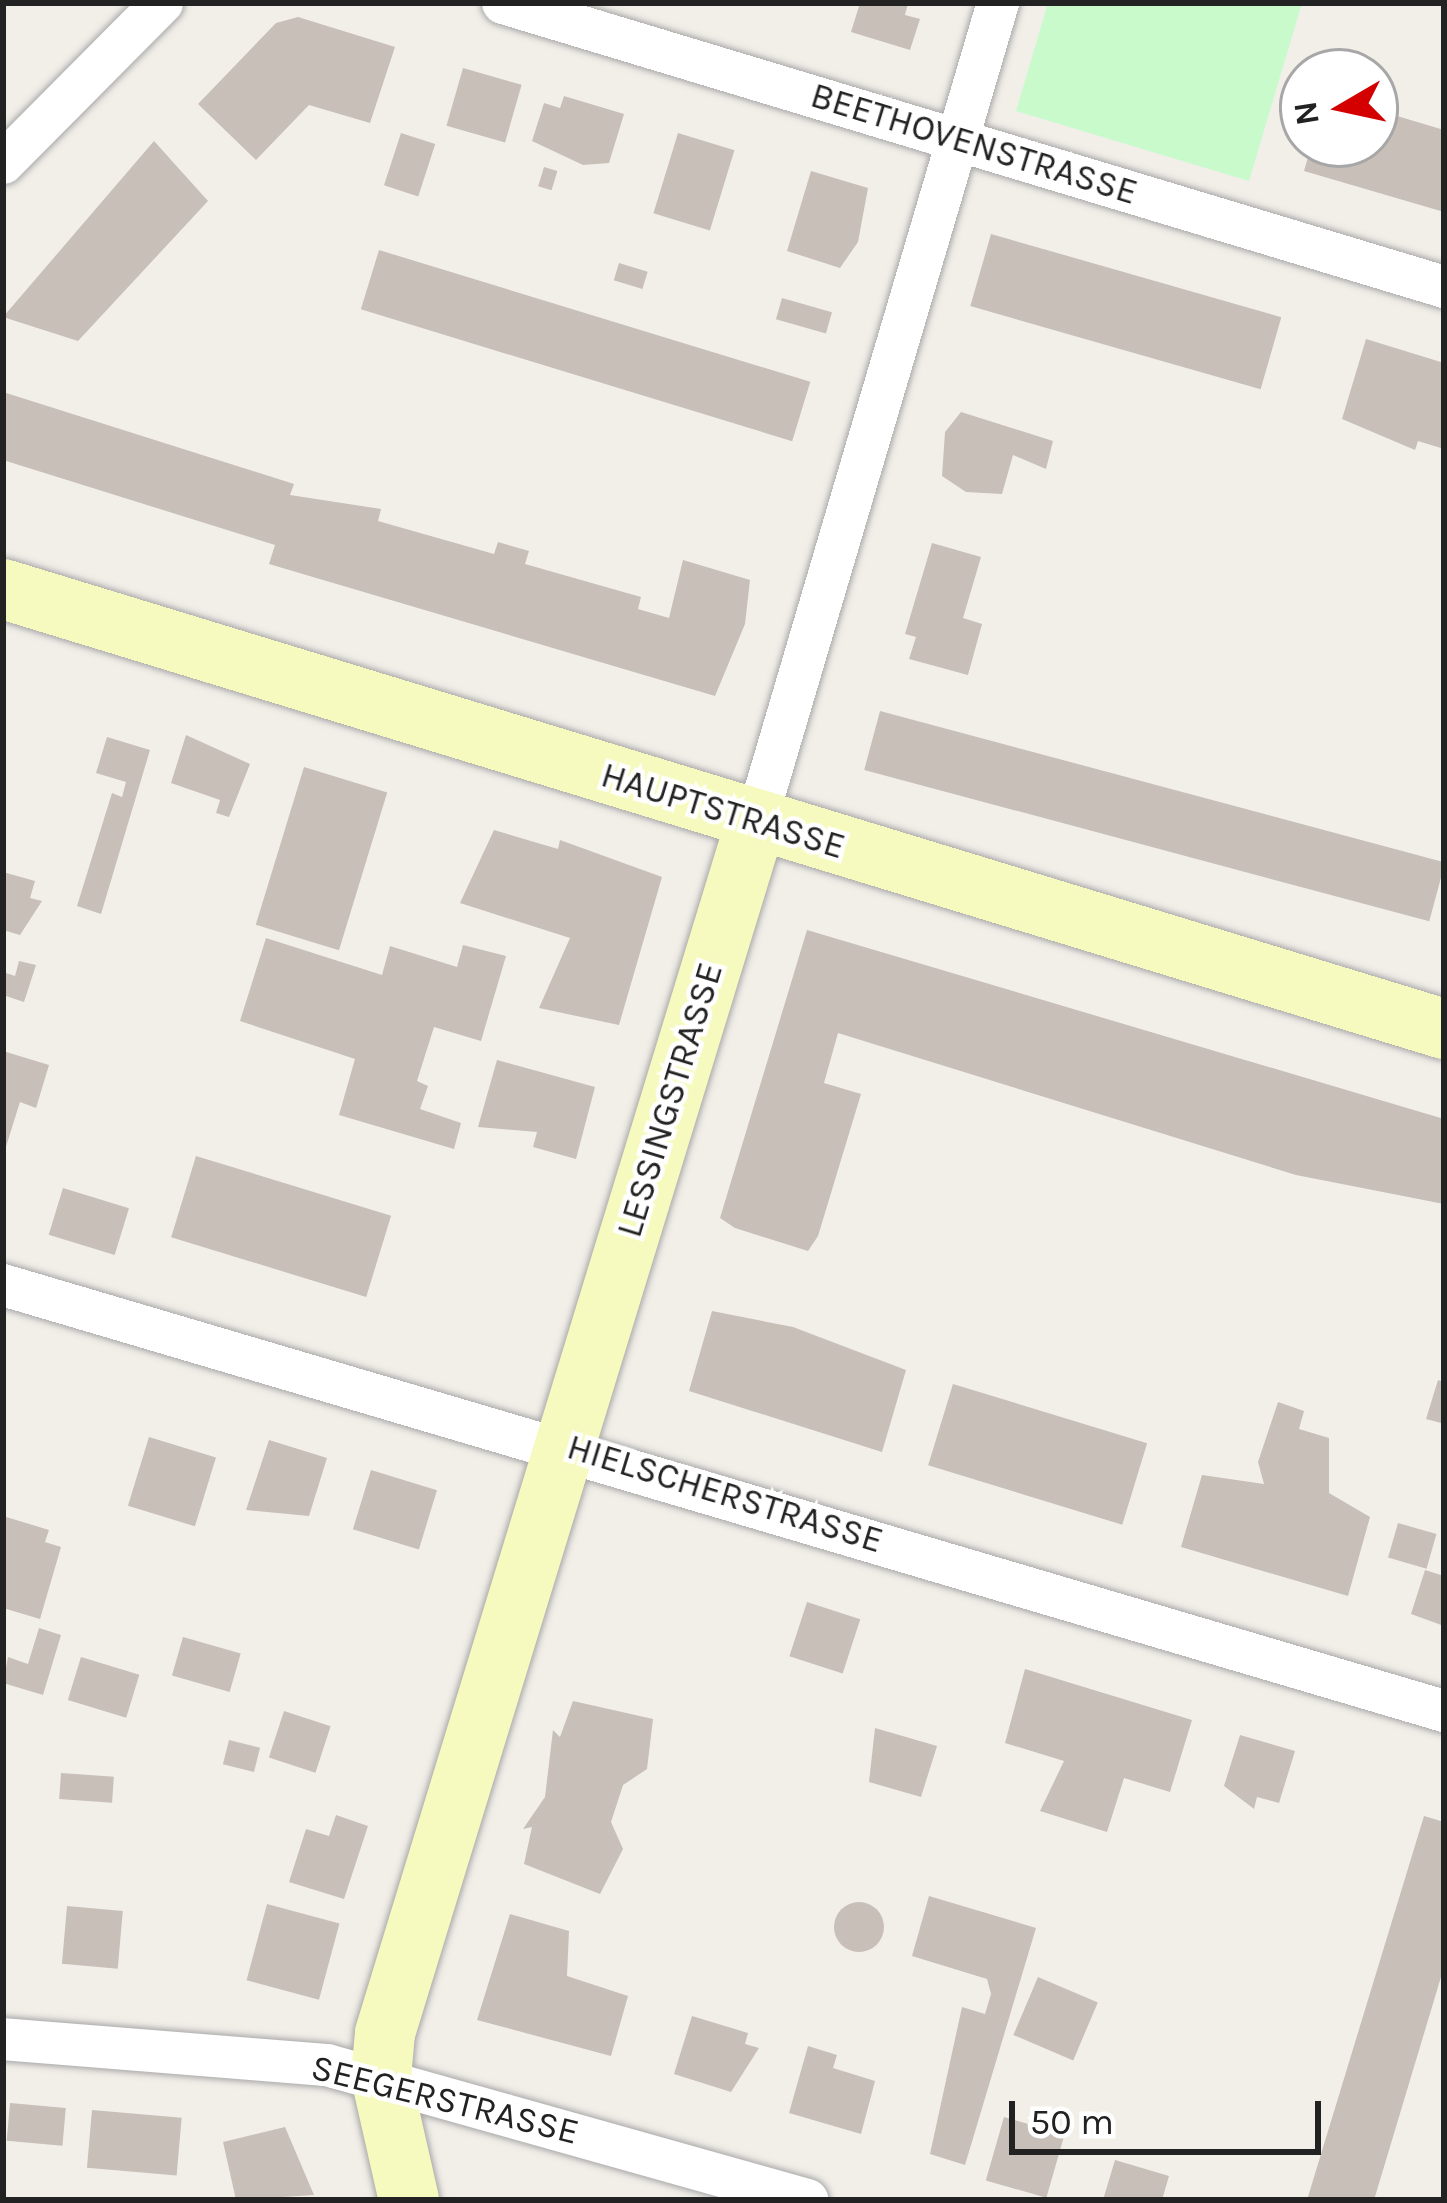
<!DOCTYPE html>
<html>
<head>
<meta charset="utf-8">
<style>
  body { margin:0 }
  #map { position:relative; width:1447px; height:2203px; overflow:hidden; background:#f2efe9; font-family:Karla,sans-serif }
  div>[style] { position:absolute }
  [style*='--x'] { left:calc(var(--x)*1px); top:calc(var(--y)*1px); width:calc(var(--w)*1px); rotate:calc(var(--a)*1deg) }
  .park>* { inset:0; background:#c8facc }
  .building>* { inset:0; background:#c7bfb8; transform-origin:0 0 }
  .round { border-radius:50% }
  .roads { filter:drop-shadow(0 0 3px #a9a9a9) drop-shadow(0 0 3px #a9a9a9) }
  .street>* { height:42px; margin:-21px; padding:0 21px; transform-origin:21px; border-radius:21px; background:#fff }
  .secondary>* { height:60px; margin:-30px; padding:0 30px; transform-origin:30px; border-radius:30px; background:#f7fabf }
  span { translate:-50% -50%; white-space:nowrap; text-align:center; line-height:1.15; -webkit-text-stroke:9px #fff; paint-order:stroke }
  .street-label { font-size:36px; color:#222 }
  .frame { position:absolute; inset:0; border:6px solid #222; pointer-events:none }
  .north { position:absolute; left:1279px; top:48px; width:120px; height:120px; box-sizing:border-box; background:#fff; border:3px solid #a7a7a7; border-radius:50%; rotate:261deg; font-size:33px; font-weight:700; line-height:48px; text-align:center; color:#222 }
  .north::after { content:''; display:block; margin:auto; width:42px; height:54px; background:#d40000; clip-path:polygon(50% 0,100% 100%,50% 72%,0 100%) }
  .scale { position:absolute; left:1009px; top:2101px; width:312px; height:54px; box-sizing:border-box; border:6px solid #222; border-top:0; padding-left:15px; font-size:36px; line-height:42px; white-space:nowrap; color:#222; -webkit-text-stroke:9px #fff; paint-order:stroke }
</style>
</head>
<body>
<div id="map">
  <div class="park">
    <div style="clip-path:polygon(1048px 3px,1302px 3px,1249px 181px,1016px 111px)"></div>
  </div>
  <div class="building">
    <div style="clip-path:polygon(860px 3px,908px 3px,905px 15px,920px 19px,910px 50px,851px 32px)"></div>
    <div style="clip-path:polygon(298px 17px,395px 47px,370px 123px,309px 105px,256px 160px,198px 104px,276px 23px)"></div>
    <div style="left:463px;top:68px;width:61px;height:60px;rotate:16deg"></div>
    <div style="clip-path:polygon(1375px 93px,1392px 98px,1387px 113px,1444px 130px,1444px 212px,1304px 171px,1312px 144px,1375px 144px)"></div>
    <div style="clip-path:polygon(564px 96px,624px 114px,609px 163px,583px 165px,532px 141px,544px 103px,560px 108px)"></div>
    <div style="left:401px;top:133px;width:36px;height:55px;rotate:18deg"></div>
    <div style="left:678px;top:133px;width:59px;height:84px;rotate:17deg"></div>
    <div style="clip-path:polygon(154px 141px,208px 201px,78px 341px,3px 317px)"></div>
    <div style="left:544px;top:167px;width:14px;height:20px;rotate:17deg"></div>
    <div style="clip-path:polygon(811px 171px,868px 188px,858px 242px,840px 268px,787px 251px)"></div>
    <div style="left:991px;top:234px;width:302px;height:75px;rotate:16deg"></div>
    <div style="left:379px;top:250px;width:451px;height:62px;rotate:17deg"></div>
    <div style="left:619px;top:263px;width:30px;height:18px;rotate:17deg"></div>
    <div style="left:782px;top:298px;width:52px;height:22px;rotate:16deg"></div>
    <div style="clip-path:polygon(1366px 339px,1444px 363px,1444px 449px,1418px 441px,1415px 450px,1342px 419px)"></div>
    <div style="clip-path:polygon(3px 392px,294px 484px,290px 495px,381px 509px,378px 521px,494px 554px,498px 542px,529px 551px,525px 564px,641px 597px,638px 609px,669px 618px,683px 560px,750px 580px,745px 624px,715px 696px,269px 564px,275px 545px,3px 460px)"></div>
    <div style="clip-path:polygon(961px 412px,1053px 441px,1046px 469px,1013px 455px,1002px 494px,966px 492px,942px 476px,945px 432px)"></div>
    <div style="clip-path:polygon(932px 543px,981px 557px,963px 618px,982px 624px,968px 675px,909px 659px,916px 637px,905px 634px)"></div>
    <div style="left:880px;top:711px;width:585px;height:61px;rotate:15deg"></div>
    <div style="clip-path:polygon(186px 735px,250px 764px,229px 817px,216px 813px,220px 800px,171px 783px)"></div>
    <div style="clip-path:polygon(107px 737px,150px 750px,101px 914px,77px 906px,112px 793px,122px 797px,126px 782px,96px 773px)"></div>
    <div style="left:304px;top:767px;width:87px;height:165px;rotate:17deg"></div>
    <div style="clip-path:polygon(494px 830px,558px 849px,560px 840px,662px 877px,619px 1025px,539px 1008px,570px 938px,460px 903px)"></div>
    <div style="clip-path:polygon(3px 872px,35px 881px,30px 898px,42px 901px,20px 935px,3px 930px)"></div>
    <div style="clip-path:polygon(807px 930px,1444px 1119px,1444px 1204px,1296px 1175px,838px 1033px,824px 1083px,861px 1094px,818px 1236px,808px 1251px,735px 1228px,720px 1218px)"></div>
    <div style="clip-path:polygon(266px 938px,382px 975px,390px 946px,457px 967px,463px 945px,506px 956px,481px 1041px,434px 1027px,417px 1081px,428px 1086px,420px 1109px,461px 1123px,454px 1149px,339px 1115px,355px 1059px,240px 1021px)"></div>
    <div style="clip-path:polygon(19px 961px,36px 965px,24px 1002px,3px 995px,3px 972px,15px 976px)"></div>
    <div style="clip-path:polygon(3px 1051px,49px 1065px,36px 1108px,20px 1102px,4px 1153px)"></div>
    <div style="clip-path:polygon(497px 1060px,595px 1087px,576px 1159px,533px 1147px,537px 1132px,478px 1127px)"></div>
    <div style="left:196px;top:1156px;width:204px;height:85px;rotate:17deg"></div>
    <div style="left:63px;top:1188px;width:69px;height:49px;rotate:17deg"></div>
    <div style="clip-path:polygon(712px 1311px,793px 1327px,906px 1370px,882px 1452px,689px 1391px)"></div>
    <div style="clip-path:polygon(1438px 1380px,1444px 1382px,1444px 1445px,1441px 1423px,1426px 1419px)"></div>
    <div style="left:953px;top:1384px;width:203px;height:85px;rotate:17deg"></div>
    <div style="clip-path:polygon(1278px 1402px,1304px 1411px,1299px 1429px,1329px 1438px,1329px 1493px,1370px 1517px,1348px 1596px,1181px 1547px,1202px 1475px,1264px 1484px,1258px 1462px)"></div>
    <div style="left:149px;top:1437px;width:70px;height:72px;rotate:17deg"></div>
    <div style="clip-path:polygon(269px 1440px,327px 1458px,309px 1516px,246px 1510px)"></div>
    <div style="left:371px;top:1470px;width:69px;height:62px;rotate:17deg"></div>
    <div style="clip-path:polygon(3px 1516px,49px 1530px,45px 1542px,61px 1547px,40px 1619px,3px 1608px)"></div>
    <div style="left:1398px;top:1523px;width:40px;height:36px;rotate:16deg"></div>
    <div style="clip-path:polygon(1425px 1570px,1444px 1576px,1444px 1626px,1411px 1614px)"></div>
    <div style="left:807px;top:1602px;width:56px;height:57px;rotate:18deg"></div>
    <div style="clip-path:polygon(39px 1628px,61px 1635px,43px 1695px,3px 1683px,8px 1657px,28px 1664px)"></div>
    <div style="left:183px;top:1637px;width:60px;height:40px;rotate:16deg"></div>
    <div style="left:81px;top:1657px;width:61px;height:45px;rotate:17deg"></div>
    <div style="clip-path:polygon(1025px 1669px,1192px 1720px,1170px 1792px,1124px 1778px,1107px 1832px,1040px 1811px,1064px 1761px,1005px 1743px)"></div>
    <div style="clip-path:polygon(573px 1701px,653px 1719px,647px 1769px,623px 1785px,611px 1822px,623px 1849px,600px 1894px,524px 1864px,532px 1827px,523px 1829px,545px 1797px,553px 1730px,560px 1737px)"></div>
    <div style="left:284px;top:1711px;width:49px;height:49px;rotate:18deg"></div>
    <div style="clip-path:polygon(875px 1728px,937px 1746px,921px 1797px,869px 1782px)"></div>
    <div style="clip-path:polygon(1240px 1735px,1295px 1751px,1279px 1803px,1257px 1797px,1254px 1809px,1224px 1786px)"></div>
    <div style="left:229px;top:1740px;width:32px;height:25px;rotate:14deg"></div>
    <div style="left:61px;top:1773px;width:53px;height:26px;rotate:4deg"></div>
    <div style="clip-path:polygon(336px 1815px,368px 1826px,344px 1899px,289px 1882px,306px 1829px,329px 1836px)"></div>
    <div style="clip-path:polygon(1424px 1816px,1444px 1822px,1444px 1967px,1374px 2200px,1307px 2200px)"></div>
    <div style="clip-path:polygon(929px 1896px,1036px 1928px,965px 2165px,930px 2154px,962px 2007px,985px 2014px,991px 1994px,987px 1979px,912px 1956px)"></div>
    <div class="round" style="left:834px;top:1902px;width:50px;height:50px"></div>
    <div style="left:267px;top:1904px;width:75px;height:79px;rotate:15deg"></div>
    <div style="left:67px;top:1906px;width:56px;height:58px;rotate:5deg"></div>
    <div style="clip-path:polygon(510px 1914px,569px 1931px,567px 1976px,628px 1996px,611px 2056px,477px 2020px)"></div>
    <div style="left:1038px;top:1977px;width:65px;height:63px;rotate:23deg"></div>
    <div style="clip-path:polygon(692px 2016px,748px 2033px,745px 2044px,759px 2048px,731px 2092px,674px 2074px)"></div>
    <div style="clip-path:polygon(808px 2046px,837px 2055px,833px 2068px,875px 2081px,861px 2134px,789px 2113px)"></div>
    <div style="left:10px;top:2103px;width:56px;height:38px;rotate:5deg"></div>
    <div style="left:92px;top:2110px;width:90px;height:58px;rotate:5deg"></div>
    <div style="left:1004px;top:2117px;width:63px;height:66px;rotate:16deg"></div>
    <div style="clip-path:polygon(285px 2127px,314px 2195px,236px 2200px,223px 2142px)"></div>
    <div style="clip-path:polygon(1115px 2160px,1169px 2176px,1162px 2200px,1103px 2200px)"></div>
  </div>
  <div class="roads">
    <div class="street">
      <div style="--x:503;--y:3;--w:983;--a:16.79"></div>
      <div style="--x:3;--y:163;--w:226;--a:-45.2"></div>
      <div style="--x:756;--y:822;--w:854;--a:-73.54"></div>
      <div style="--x:3;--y:1285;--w:1503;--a:16.47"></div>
      <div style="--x:3;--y:2039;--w:325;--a:4.6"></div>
      <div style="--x:327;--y:2065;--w:499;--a:15.7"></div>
    </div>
    <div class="secondary">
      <div style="--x:3;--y:589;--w:1507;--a:16.98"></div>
      <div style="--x:409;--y:2200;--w:126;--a:-102.8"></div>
      <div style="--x:381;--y:2077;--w:44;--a:-84.8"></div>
      <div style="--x:385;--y:2033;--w:1267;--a:-72.97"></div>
    </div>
  </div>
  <div class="street-label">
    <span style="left:974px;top:144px;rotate:17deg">BEETHOVENSTRASSE</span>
    <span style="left:723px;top:811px;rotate:17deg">HAUPTSTRASSE</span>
    <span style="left:670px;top:1100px;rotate:-73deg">LESSINGSTRASSE</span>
    <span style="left:725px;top:1494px;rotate:17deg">HIELSCHERSTRASSE</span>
    <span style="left:445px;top:2100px;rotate:14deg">SEEGERSTRASSE</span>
  </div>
  <div class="frame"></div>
  <div class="north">N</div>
  <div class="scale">50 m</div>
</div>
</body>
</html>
